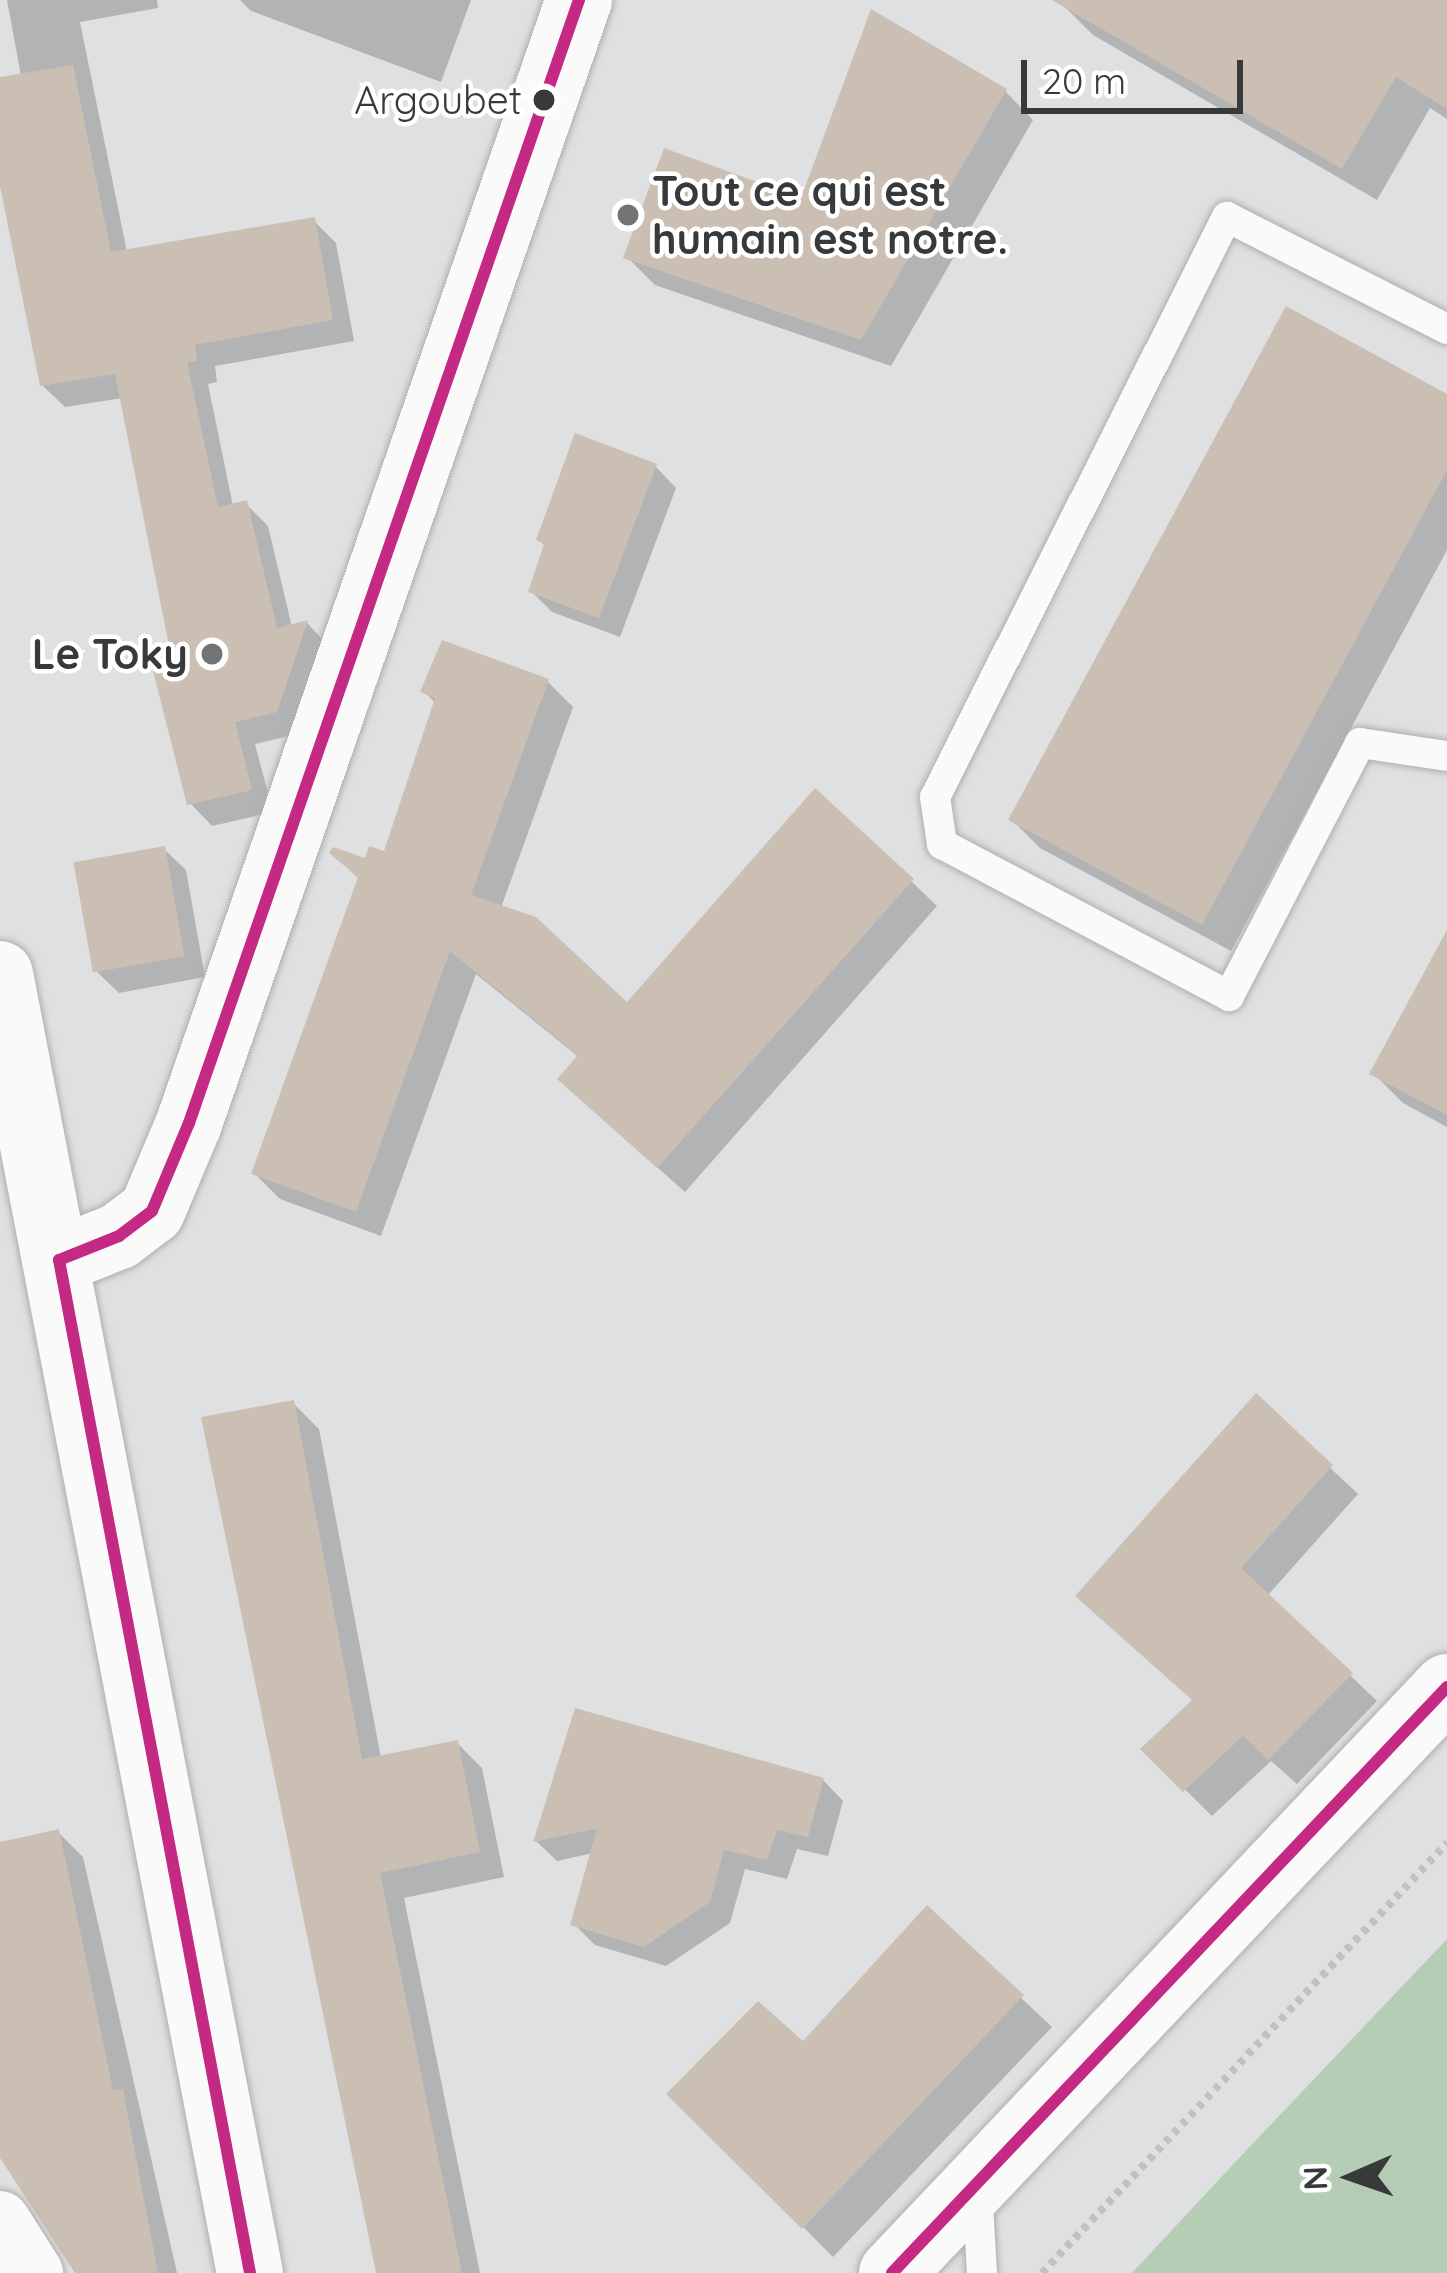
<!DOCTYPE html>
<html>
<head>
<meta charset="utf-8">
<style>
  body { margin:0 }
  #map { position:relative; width:1447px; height:2273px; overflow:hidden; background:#dfe0e2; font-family:Quicksand,sans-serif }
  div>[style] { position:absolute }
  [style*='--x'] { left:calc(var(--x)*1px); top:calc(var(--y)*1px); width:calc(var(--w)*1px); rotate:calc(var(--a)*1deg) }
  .green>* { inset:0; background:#b5cdb4 }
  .shadow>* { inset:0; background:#0003 }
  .building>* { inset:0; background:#cbbfb4; transform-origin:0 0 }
  .path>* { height:8px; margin-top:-4px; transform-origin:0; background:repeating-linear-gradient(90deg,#c0c1c2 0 6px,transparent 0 12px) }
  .roads { filter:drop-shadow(0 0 3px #afafb0) drop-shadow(0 0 3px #afafb0) }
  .lane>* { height:30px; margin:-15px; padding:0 15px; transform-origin:15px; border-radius:15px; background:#fafafb }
  .street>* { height:60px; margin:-30px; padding:0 30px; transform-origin:30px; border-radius:30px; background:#fafafb }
  .secondary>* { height:66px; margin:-33px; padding:0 33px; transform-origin:33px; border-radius:33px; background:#fafafb }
  .bus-1>* { height:12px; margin:-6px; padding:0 6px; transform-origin:6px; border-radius:6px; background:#c42a84 }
  .dots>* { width:33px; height:33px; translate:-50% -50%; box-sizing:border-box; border:6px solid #fff; border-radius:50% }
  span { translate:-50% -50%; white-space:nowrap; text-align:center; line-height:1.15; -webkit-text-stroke:9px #fff; paint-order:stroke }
  .bus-label { font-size:39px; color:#38393a }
  .right { translate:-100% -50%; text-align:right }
  .poi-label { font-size:42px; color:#38393a; font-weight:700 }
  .left { translate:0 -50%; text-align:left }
  .north { position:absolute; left:1291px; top:2117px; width:120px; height:120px; -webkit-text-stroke:9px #fff; paint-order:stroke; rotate:268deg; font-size:33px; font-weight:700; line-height:48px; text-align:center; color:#38393a }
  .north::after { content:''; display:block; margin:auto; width:42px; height:54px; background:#38393a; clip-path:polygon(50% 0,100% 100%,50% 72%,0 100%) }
  .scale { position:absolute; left:1021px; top:60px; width:222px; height:54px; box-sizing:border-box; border:6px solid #38393a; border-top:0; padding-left:15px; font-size:36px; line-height:42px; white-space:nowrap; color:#38393a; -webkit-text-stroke:9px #fff; paint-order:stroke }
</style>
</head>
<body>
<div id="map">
  <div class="green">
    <div style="clip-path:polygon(1447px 1939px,1447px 2273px,1132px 2273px,1240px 2157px)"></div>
  </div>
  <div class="shadow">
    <div style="clip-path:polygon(7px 0,157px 0,158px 8px,80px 22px,127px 252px,314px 221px,336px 243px,354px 341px,215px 366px,217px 382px,208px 384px,233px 506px,246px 504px,268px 526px,292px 627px,307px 623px,328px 645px,298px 734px,255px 744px,273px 812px,212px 826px,190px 803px,175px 658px,123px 398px,65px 407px,42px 385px,0 181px,0 80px,21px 76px)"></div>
    <div style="clip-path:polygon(240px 0,471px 0,441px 82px,251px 11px)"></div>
    <div style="clip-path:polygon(1447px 0,1447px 119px,1430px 108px,1377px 200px,1093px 35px,1059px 1px)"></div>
    <div style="clip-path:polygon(1005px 91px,1033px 120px,891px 366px,655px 285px,627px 257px,803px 201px)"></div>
    <div style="clip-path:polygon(1447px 397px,1447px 550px,1231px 951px,1040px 848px,1011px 819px)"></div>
    <div style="clip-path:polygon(655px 466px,676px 488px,620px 637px,552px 612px,531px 591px,546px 547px,539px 540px)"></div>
    <div style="clip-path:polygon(547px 681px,573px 707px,501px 908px,627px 1006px,911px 881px,937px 906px,685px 1192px,586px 1104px,580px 1058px,476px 974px,381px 1236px,280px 1199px,254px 1173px,360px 880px,333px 853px,367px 862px,386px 855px,436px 704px,424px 691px)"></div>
    <div style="clip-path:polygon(164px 849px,186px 870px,205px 977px,119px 993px,97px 972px)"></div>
    <div style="clip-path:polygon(1447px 936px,1447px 1127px,1403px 1103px,1373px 1073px)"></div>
    <div style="clip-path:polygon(1256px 1398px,1358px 1494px,1267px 1596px,1377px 1701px,1297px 1784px,1271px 1761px,1212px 1816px,1144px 1749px,1194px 1701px)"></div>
    <div style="clip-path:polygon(293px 1403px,319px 1429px,381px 1758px,457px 1743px,482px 1768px,504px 1877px,404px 1898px,480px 2273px,378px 2273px)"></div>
    <div style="clip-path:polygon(823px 1780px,843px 1801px,828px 1856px,797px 1849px,787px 1879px,745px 1869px,730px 1923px,666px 1966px,595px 1945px,574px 1924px,593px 1853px,557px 1861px,536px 1841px)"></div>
    <div style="clip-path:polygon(58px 1832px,83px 1857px,177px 2273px,80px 2273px,0 2153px,0 1844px)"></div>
    <div style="clip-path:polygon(927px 1909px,1052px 2027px,833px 2257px,671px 2094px,803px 2046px)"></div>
  </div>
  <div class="building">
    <div style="clip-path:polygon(1052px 0,1447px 0,1447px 109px,1396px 77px,1342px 169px)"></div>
    <div style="clip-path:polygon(871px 9px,1007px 89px,861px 340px,623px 258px,664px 148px,801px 198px)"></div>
    <div style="clip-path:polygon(73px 65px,111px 252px,315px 217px,333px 320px,195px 345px,197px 361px,187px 362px,218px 507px,247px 500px,277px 628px,308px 620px,277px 712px,235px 722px,252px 790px,187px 805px,150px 659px,171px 656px,115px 374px,40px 386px,0 186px,0 77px)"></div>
    <div style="clip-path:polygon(1286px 306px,1447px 394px,1447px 470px,1202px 925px,1008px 820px)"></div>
    <div style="clip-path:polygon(575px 433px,657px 464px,599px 618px,528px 592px,544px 544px,536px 540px)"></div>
    <div style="clip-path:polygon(442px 640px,549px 679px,471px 895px,536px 917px,627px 1002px,815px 788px,914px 879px,657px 1168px,557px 1079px,578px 1055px,450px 951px,356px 1212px,251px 1174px,358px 877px,329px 853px,333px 847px,365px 858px,369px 846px,384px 851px,435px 698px,420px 692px)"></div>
    <div style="left:165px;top:846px;width:112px;height:93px;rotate:80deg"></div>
    <div style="clip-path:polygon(1447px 930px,1447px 1115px,1369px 1074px)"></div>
    <div style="clip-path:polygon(1256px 1393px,1333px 1465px,1241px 1568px,1353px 1673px,1268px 1760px,1243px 1736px,1183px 1792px,1140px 1749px,1192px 1700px,1075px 1596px)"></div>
    <div style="clip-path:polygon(294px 1400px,362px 1759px,458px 1740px,480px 1852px,380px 1873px,462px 2273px,376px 2273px,201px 1417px)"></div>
    <div style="clip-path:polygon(575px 1708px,824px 1778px,808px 1837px,777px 1830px,767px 1860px,724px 1850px,710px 1902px,644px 1947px,570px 1925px,597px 1828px,533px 1842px)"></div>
    <div style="clip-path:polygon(59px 1829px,113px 2090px,123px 2089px,158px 2273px,75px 2273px,0 2158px,0 1842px)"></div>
    <div style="clip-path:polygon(927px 1905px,1024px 1995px,802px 2229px,666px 2094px,758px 2001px,803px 2041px)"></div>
  </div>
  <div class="path">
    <div style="--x:1042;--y:2273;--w:591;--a:-46.71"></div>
  </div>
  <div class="roads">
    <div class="lane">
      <div style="--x:1447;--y:329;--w:247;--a:-153"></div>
      <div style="--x:1227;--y:217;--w:649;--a:116.72"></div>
      <div style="--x:935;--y:797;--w:48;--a:81.5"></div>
      <div style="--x:942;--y:844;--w:325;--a:27.9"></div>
      <div style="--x:1229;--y:996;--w:285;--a:-62.6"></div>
      <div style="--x:1360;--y:743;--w:88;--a:8.5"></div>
      <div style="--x:977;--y:2189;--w:84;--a:86.6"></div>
    </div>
    <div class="street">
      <div style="--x:0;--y:2221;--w:62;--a:57.6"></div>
    </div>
    <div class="secondary">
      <div style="--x:0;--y:974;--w:1323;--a:79.11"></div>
      <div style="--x:59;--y:1260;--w:65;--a:-21.8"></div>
      <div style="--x:119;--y:1236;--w:41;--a:-37.1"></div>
      <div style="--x:152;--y:1211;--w:95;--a:-67.2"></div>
      <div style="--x:189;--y:1123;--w:1189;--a:-70.85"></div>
      <div style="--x:892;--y:2273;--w:807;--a:-46.56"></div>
    </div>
  </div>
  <div class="bus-1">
    <div style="--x:59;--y:1260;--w:65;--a:-21.8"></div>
    <div style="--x:119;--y:1236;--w:41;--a:-37.1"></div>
    <div style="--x:152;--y:1211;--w:95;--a:-67.2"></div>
    <div style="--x:189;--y:1123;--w:1189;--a:-70.85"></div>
    <div style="--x:59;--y:1260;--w:1031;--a:79.32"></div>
    <div style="--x:892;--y:2273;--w:807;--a:-46.56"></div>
  </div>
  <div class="dots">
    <div style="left:544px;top:100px;background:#38393a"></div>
    <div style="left:628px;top:215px;background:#727375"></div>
    <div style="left:212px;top:654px;background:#727375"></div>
  </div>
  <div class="bus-label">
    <span class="right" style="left:522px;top:100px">Argoubet</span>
  </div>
  <div class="poi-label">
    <span class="left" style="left:652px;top:215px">Tout ce qui est<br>humain est notre.</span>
    <span class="right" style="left:188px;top:654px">Le Toky</span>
  </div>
  <div class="north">N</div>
  <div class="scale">20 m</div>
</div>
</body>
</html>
